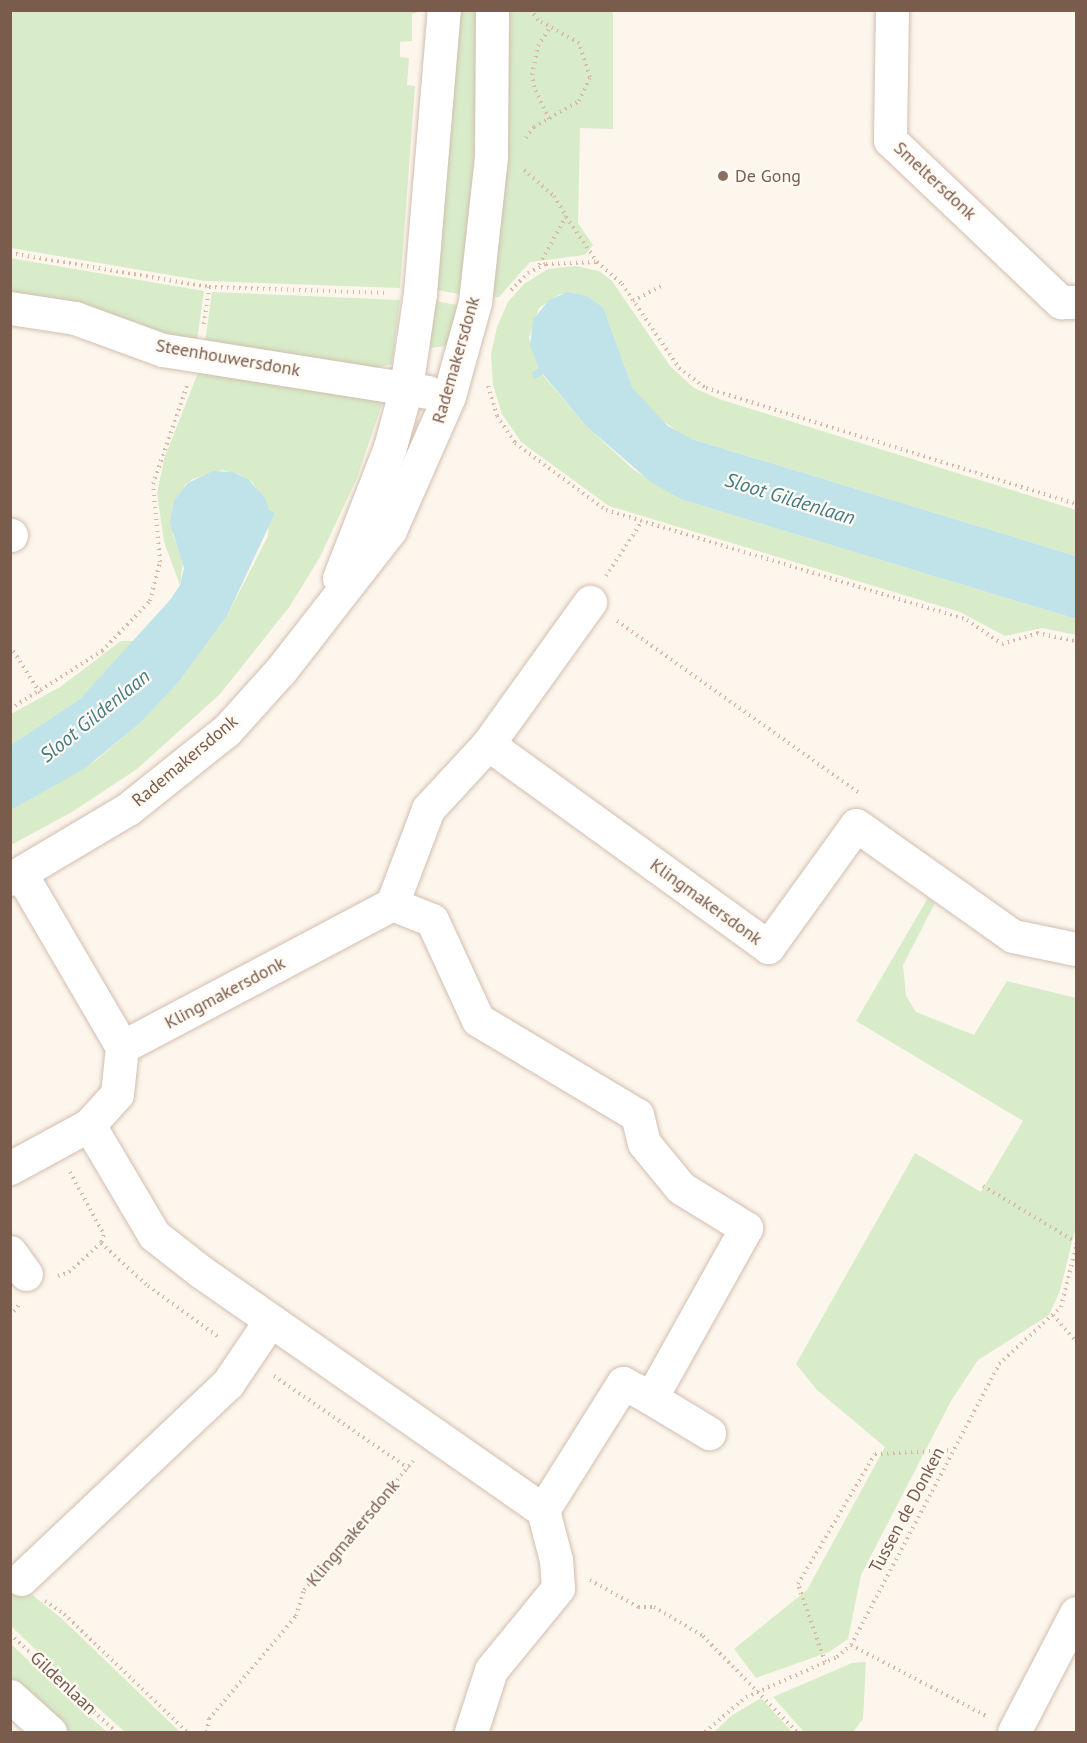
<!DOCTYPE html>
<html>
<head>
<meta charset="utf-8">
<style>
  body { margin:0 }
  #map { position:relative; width:1087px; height:1743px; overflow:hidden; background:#fdf6ec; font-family:"PT Sans",sans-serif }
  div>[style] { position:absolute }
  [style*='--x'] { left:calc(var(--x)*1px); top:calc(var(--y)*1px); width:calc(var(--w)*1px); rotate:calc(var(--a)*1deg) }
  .green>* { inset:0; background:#d8ecc9 }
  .water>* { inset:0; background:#bfe3e8 }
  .path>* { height:4px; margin-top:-2px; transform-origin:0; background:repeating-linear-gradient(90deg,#d9b8a5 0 1.5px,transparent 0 6px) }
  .roads { filter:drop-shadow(0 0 2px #d1beb0) drop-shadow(0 0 2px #d1beb0) }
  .minor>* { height:33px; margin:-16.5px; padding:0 16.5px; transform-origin:16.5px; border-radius:16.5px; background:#fff }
  .dots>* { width:16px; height:16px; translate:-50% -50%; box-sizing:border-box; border:3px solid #fffaf3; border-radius:50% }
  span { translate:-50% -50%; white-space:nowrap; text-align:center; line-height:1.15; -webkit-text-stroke:4.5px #fffaf3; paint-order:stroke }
  .education-label { font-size:18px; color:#785e54 }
  .left { translate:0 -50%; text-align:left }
  .street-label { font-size:18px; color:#7a5c4d }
  .water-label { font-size:20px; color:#437c86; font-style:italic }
  .frame { position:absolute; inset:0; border:12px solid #7a5c4d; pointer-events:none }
</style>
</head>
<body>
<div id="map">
  <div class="green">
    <div style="clip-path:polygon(10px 11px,421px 11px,412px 14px,412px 41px,400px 42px,400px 57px,409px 58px,407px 85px,415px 86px,400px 288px,205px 281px,11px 248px)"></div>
    <div style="clip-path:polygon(452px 11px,481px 11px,482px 108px,464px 295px,432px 289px)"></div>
    <div style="clip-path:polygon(505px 11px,613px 11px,613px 129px,580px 128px,578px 223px,593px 245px,585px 255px,530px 262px,499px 297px,488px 296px)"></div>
    <div style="clip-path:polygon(10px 258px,204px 291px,197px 340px,183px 342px,11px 298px)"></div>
    <div style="clip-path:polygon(575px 266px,599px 271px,612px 281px,670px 366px,694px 388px,719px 399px,1076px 510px,1076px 556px,686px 437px,653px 414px,633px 389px,603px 307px,587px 296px,560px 294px,539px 308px,529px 338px,539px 368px,531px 373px,535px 378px,542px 374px,586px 426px,634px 470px,683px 500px,1076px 619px,1076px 635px,1042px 628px,1005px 636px,960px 612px,609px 506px,521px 442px,502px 414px,493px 385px,491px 354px,497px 327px,508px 302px,524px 284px,548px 269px)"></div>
    <div style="clip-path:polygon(212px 292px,400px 300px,392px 364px,369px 370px,205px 342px)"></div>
    <div style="clip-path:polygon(430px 300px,462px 306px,450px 345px,426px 349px)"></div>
    <div style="clip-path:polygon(201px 365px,364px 393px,382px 404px,357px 478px,320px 557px,290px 606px,220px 694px,137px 769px,72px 812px,11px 845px,11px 810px,95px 761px,139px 724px,178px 683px,227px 616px,268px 536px,269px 511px,253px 483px,239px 474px,222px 470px,193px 479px,185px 485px,173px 535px,183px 562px,180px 585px,164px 542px,157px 494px,164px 459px)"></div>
    <div style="clip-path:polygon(121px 641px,135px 641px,80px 699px,11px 745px,11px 714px,60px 687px)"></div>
    <div style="clip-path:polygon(928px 898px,935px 903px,903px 965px,906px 996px,916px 1012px,974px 1035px,1007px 981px,1076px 998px,1075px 1230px,1060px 1291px,1049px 1315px,978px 1360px,951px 1401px,861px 1575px,848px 1639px,829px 1652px,756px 1678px,734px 1649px,807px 1590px,885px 1447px,817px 1390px,796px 1364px,915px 1153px,981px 1192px,1023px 1121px,856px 1021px)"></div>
    <div style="clip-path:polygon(20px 1585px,61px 1618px,180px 1732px,125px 1732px,76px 1688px,11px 1626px,11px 1593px)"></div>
    <div style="clip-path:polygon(10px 1643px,48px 1679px,107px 1732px,62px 1732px,11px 1684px)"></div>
    <div style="clip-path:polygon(866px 1662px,863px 1719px,853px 1732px,804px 1732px,773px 1697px,852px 1663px)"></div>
    <div style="clip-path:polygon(761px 1698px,792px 1732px,714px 1732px,731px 1716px)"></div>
  </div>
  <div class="water">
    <div style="clip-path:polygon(568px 292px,587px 296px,603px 307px,633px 389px,668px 426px,692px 439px,1076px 556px,1076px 619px,683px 500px,652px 483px,586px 426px,543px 374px,535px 379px,531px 373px,539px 368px,530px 345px,533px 320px,549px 300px)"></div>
    <div style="clip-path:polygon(213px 471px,233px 472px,248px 479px,265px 498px,269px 510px,275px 513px,227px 616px,178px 683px,139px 724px,84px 769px,11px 810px,11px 745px,80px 699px,170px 600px,180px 585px,184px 568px,170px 523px,174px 501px,188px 483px)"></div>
  </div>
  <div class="path">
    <div style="--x:549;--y:119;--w:35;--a:-115"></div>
    <div style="--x:534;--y:87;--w:12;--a:-99"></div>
    <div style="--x:532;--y:75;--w:30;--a:-78"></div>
    <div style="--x:538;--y:46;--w:24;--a:-57"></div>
    <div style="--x:526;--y:138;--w:14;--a:-54"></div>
    <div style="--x:534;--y:127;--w:52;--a:-30"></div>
    <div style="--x:579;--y:101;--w:26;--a:-65"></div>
    <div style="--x:590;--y:77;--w:36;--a:-108"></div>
    <div style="--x:579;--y:43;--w:47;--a:-150.7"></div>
    <div style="--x:538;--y:20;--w:12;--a:-125"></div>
    <div style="--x:524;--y:170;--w:40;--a:41"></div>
    <div style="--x:554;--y:196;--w:23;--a:59"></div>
    <div style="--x:566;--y:216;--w:58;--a:118.8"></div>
    <div style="--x:566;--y:217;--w:55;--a:55.4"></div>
    <div style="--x:10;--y:253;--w:202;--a:9.7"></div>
    <div style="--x:209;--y:287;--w:179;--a:1.9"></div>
    <div style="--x:511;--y:290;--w:24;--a:-45"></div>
    <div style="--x:528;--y:273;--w:20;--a:-27"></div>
    <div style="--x:546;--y:264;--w:51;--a:-2.2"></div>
    <div style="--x:597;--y:262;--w:33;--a:41"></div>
    <div style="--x:622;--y:284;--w:102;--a:55.8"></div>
    <div style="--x:679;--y:368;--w:34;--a:37"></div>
    <div style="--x:706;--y:388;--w:388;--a:17.4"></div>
    <div style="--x:633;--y:301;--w:32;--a:-28"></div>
    <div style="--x:204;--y:324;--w:37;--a:-82"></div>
    <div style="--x:488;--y:386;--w:31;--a:73"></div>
    <div style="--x:497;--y:416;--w:32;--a:56"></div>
    <div style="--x:515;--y:443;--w:113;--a:36.4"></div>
    <div style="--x:606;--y:510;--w:377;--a:16.9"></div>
    <div style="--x:967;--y:620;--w:42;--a:34.4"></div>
    <div style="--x:1002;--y:644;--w:37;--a:-17"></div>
    <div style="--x:1037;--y:633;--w:40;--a:12"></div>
    <div style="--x:606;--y:576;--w:66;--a:-56.8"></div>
    <div style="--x:617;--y:621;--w:296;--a:35.4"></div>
    <div style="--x:10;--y:646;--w:56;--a:57.4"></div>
    <div style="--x:10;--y:709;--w:109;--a:-32.2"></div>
    <div style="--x:102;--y:651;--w:69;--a:-46.2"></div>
    <div style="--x:150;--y:601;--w:40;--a:-75.6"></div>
    <div style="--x:160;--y:562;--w:78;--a:-95.1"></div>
    <div style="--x:153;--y:484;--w:104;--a:-70.9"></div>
    <div style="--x:70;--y:1172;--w:72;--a:61.6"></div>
    <div style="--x:104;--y:1235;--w:9;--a:111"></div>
    <div style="--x:983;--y:1186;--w:109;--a:31.1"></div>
    <div style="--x:58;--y:1276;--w:12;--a:-20"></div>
    <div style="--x:69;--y:1272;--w:43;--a:-42.2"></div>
    <div style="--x:101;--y:1243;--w:64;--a:42.5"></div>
    <div style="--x:148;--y:1286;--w:87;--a:35.7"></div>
    <div style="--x:1053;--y:1315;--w:35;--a:49"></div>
    <div style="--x:10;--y:1316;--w:14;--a:-51"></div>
    <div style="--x:274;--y:1376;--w:163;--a:34.5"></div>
    <div style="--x:590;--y:1580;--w:55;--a:29.4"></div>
    <div style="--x:638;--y:1607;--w:16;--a:0"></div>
    <div style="--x:654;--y:1607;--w:57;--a:30.6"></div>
    <div style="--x:703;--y:1636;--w:134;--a:45.6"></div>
    <div style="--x:45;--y:1601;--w:23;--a:34"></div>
    <div style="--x:64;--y:1614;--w:170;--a:43.8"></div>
    <div style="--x:10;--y:1634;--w:144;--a:42.8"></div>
    <div style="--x:851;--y:1645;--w:153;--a:27.7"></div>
    <div style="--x:825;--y:1662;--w:83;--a:-109.1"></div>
    <div style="--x:798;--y:1584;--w:151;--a:-59.4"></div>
    <div style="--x:875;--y:1454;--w:77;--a:-3"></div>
    <div style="--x:207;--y:1732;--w:13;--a:-81"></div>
    <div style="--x:209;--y:1719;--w:135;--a:-49.8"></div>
    <div style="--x:296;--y:1616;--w:27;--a:-73"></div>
    <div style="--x:304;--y:1590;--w:169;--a:-49.8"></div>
    <div style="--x:705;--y:1732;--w:54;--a:-40.5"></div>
    <div style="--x:746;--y:1697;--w:99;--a:-23.7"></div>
    <div style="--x:837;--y:1657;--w:18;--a:-41"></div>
    <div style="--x:851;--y:1645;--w:318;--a:-62.2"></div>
    <div style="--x:999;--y:1364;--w:84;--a:-42.6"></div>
    <div style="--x:1061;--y:1307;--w:62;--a:-76"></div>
  </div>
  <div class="roads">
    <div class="minor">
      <div style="--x:892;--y:10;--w:130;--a:90.9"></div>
      <div style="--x:890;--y:140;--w:236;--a:43.5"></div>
      <div style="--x:1061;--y:302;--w:15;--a:0"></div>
      <div style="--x:10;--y:308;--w:66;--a:8.7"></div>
      <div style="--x:75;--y:318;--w:94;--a:20"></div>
      <div style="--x:163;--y:350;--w:268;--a:9"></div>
      <div style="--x:10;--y:535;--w:1;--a:0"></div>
      <div style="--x:339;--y:578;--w:141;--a:-68.7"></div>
      <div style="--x:390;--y:447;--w:61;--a:-74.8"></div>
      <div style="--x:406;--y:388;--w:96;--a:-81.6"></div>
      <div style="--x:420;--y:293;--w:284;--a:-85.2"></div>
      <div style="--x:488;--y:744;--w:346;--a:35.9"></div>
      <div style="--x:768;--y:947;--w:150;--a:-54.2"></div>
      <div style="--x:856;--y:825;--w:192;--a:35.3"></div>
      <div style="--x:1013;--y:936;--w:64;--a:11.7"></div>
      <div style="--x:21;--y:874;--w:200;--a:59.7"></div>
      <div style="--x:122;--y:1047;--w:306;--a:-27.9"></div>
      <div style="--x:392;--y:904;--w:102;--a:-69.2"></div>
      <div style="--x:428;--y:809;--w:88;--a:-47.3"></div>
      <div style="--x:488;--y:744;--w:175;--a:-54.3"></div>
      <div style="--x:10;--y:879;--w:137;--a:-30.7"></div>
      <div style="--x:128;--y:809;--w:127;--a:-38.6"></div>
      <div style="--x:227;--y:730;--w:81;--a:-48"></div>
      <div style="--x:281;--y:670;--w:177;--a:-52.1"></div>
      <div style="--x:390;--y:530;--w:146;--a:-66.2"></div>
      <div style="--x:449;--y:396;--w:98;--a:-74.5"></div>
      <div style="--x:475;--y:302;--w:147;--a:-83.7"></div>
      <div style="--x:491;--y:156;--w:146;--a:-89.6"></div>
      <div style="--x:122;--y:1047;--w:47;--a:96.1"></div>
      <div style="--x:117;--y:1094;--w:42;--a:132.1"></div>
      <div style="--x:89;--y:1125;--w:128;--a:59.4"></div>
      <div style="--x:154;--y:1235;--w:58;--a:38"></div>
      <div style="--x:200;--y:1271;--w:418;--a:34.9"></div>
      <div style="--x:543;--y:1510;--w:150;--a:-57.8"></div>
      <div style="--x:623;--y:1383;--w:32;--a:28"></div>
      <div style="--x:651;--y:1398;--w:195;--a:-60.8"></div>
      <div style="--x:746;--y:1228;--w:76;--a:-148.4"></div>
      <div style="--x:681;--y:1188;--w:58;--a:-129.4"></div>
      <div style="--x:644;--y:1143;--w:29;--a:-104"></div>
      <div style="--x:637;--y:1115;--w:185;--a:-149.1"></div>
      <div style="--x:478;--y:1020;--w:110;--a:-114.7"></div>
      <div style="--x:432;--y:920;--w:43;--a:-158.2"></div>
      <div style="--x:10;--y:1168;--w:90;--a:-28.6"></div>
      <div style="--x:10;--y:1252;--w:27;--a:54"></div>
      <div style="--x:651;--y:1398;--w:68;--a:31.1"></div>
      <div style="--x:21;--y:1579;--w:285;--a:-43.4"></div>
      <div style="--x:228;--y:1383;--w:75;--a:-55.9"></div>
      <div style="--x:10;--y:1696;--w:54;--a:42"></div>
      <div style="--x:471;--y:1732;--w:65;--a:-72.1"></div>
      <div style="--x:491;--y:1670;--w:106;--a:-50.7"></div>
      <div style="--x:558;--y:1588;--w:28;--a:-94"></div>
      <div style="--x:556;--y:1560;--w:52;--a:-104.6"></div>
      <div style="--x:1014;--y:1732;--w:134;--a:-62.5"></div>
    </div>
  </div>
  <div class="dots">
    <div style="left:723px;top:176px;background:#8d6e63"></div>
  </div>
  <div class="education-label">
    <span class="left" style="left:735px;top:176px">De Gong</span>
  </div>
  <div class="street-label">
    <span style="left:935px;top:181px;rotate:43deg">Smeltersdonk</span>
    <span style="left:228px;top:358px;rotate:10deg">Steenhouwersdonk</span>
    <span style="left:456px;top:360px;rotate:-74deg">Rademakersdonk</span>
    <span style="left:185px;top:761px;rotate:-40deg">Rademakersdonk</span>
    <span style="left:706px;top:902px;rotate:36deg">Klingmakersdonk</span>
    <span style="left:225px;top:993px;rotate:-28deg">Klingmakersdonk</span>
    <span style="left:907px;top:1510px;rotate:-62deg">Tussen de Donken</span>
    <span style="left:353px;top:1533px;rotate:-50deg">Klingmakersdonk</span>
    <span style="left:63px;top:1683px;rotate:43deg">Gildenlaan</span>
  </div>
  <div class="water-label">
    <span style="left:790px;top:499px;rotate:17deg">Sloot Gildenlaan</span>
    <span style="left:95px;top:716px;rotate:-39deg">Sloot Gildenlaan</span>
  </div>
  <div class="frame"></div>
</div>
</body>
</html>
